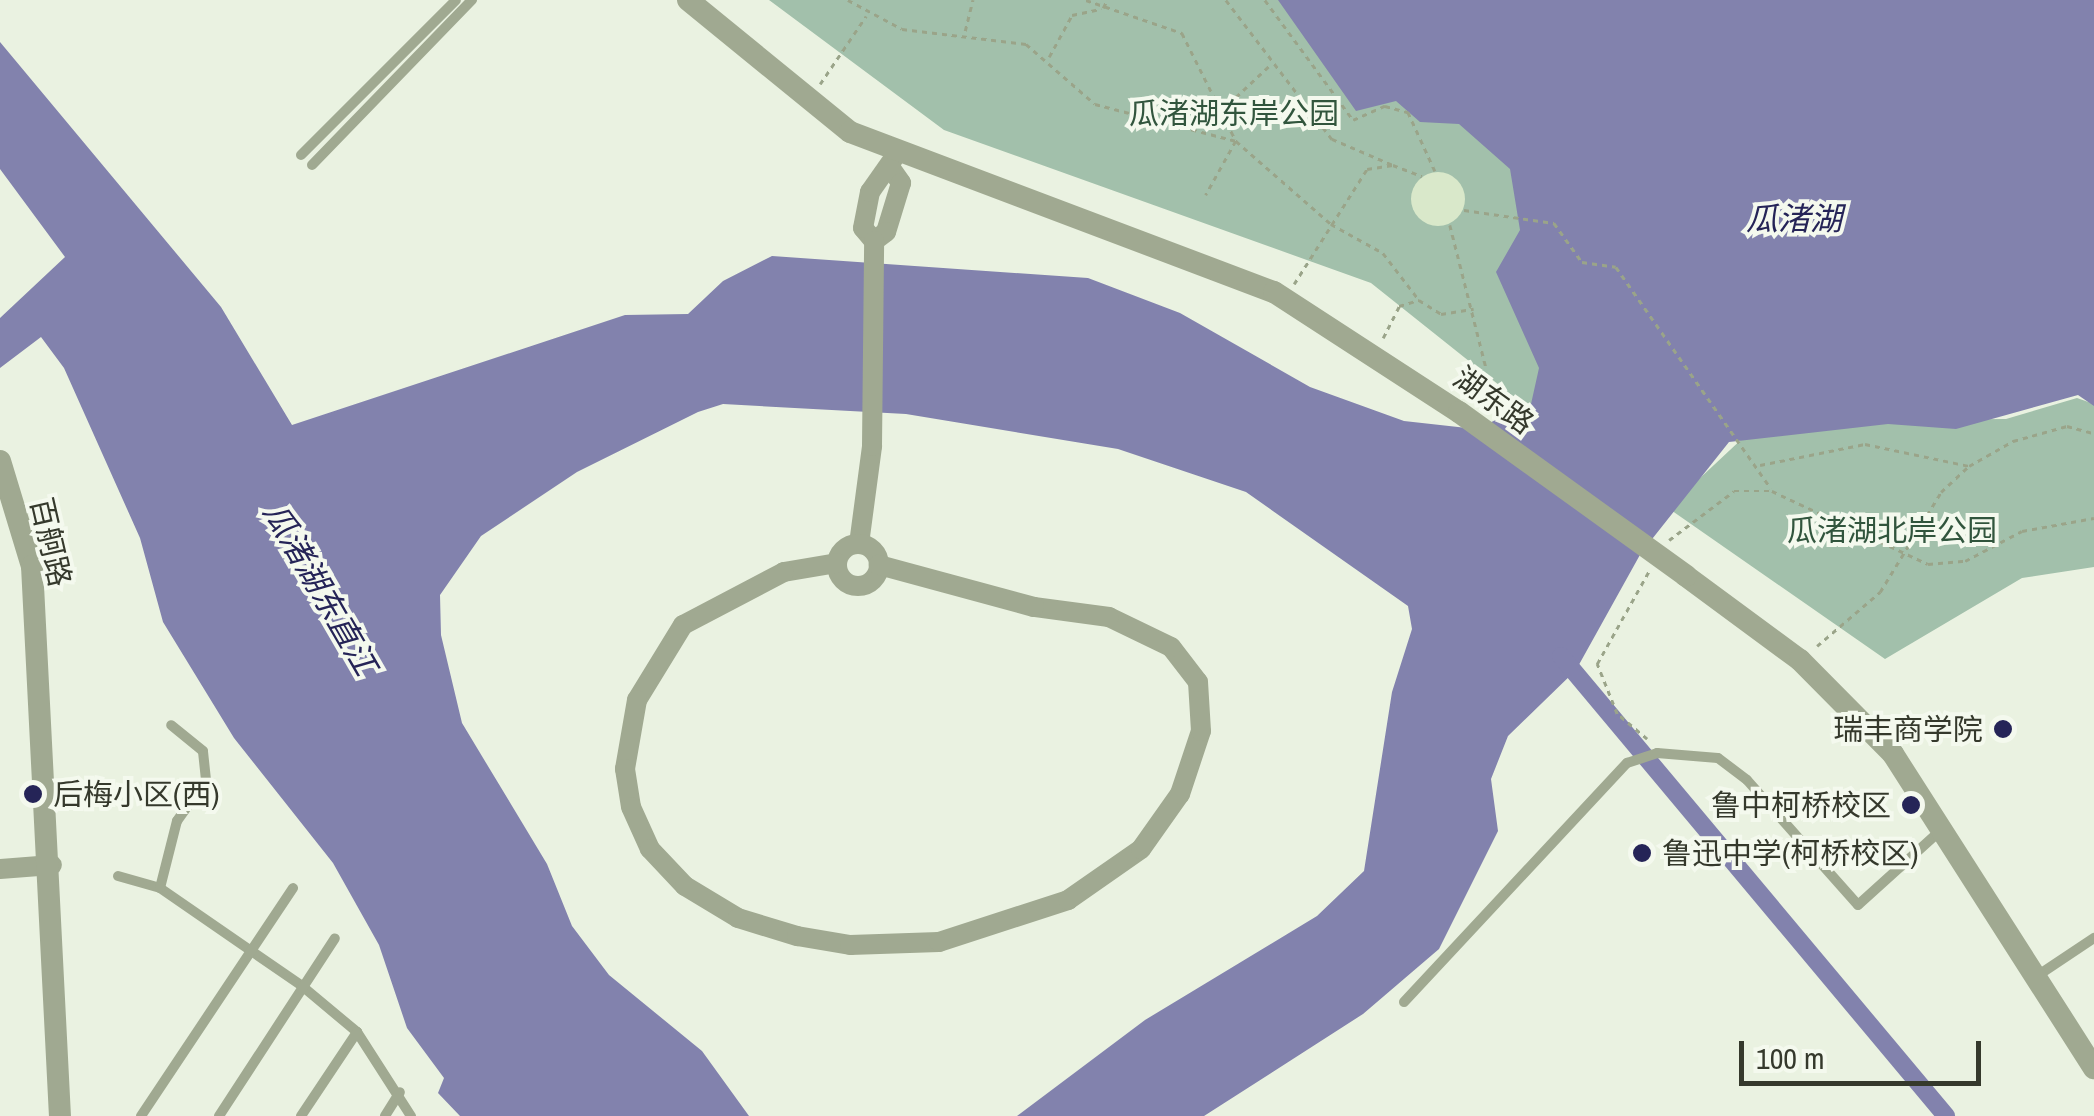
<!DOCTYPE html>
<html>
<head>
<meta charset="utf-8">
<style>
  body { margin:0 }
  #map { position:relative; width:2094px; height:1116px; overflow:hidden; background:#eaf2e1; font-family:"Archivo Narrow","Noto Sans SC",sans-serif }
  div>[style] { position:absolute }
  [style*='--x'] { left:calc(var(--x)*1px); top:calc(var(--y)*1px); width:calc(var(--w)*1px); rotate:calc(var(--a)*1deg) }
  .green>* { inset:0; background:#a2c0ab }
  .plaza>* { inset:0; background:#d9e8ca }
  .round { border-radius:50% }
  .water>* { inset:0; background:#8282ad }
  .canal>* { height:18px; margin:-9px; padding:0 9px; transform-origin:9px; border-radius:9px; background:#8282ad }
  .path>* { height:2.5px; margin-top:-1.25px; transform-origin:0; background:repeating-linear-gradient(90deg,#9aa489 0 5px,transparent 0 10px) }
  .service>* { height:10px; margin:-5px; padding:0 5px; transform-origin:5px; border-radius:5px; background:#a0a991 }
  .minor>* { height:20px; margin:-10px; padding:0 10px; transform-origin:10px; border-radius:10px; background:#a0a991 }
  .minor>.ring { margin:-10px; padding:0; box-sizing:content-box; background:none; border:20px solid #a0a991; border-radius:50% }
  .tertiary>* { height:22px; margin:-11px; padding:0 11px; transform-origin:11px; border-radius:11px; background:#a0a991 }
  .tertiary-bridge>* { height:22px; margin:-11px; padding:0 11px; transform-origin:11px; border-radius:11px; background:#a0a991 }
  .dots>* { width:28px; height:28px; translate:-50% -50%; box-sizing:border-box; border:5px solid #f4f9ee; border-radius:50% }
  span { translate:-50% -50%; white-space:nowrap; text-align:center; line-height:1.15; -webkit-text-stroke:8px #f4f9ee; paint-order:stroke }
  .park-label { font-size:30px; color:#31553d }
  .street-label { font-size:30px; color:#35392c }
  .poi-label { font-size:30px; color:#35392c }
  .right { translate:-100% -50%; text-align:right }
  .left { translate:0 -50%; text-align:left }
  .water-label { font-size:32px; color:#252457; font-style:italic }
  .scale { position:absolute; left:1739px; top:1041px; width:242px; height:45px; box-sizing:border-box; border:5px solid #35392c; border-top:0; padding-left:12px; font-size:30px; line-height:35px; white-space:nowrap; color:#35392c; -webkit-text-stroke:8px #f4f9ee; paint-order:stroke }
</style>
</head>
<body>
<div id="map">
  <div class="green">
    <div style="clip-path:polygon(769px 0,1284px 0,1524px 159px,1555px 367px,1534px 413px,1371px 283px,944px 130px)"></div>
    <div style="clip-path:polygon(2077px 398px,2094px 404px,2094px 567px,2022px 578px,1885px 659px,1668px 508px,1761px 421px,2006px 419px)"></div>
  </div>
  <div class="plaza">
    <div class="round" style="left:1411px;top:172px;width:54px;height:54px"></div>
  </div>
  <div class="water">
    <div style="clip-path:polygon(1278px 0,2094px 0,2094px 406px,2078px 395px,1956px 429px,1888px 424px,1729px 442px,1641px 553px,1576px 670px,1508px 736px,1491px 779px,1498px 831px,1439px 949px,1363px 1014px,1204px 1116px,1017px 1116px,1145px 1020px,1317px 916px,1364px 871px,1392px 692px,1412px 629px,1408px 606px,1246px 492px,1118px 449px,906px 414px,723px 404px,698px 412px,577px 472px,481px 536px,440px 595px,441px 635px,462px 723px,547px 864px,572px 926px,609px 975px,702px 1051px,749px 1116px,460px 1116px,438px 1093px,444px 1078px,407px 1028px,379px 945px,333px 863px,234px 738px,163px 622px,140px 538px,64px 368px,41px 337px,0 368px,0 318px,65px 257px,0 169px,0 42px,221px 307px,292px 425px,625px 315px,688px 314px,723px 281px,772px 256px,1088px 278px,1180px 313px,1310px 387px,1404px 421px,1476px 429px,1531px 404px,1539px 368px,1496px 272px,1520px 230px,1510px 169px,1459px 124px,1420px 122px,1396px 101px,1356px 111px)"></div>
  </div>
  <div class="canal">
    <div style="--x:1561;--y:656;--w:600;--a:50.07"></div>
  </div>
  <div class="path">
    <div style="--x:848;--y:0;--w:61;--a:28.2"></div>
    <div style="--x:902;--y:29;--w:125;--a:6.9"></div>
    <div style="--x:1026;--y:44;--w:91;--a:41"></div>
    <div style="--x:1095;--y:104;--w:146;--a:14.7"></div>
    <div style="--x:1236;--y:141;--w:62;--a:119.1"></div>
    <div style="--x:1086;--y:0;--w:102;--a:19"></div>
    <div style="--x:1182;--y:33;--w:121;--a:63.4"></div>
    <div style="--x:1236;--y:141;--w:126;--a:41.1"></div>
    <div style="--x:1331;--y:224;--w:60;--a:29.1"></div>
    <div style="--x:1383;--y:253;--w:59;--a:52.5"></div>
    <div style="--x:1226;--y:0;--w:175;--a:52.7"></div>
    <div style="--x:1332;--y:139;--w:66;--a:23.1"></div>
    <div style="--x:1265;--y:0;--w:149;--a:53.7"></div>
    <div style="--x:1353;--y:120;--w:35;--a:-24"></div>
    <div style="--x:1385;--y:106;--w:24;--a:15"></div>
    <div style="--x:1408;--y:112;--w:65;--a:65.4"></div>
    <div style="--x:1103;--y:8;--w:9;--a:-63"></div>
    <div style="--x:965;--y:31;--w:32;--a:-76"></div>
    <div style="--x:1049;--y:57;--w:48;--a:-61.3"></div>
    <div style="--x:1072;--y:15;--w:30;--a:-12"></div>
    <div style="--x:820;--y:84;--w:82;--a:-55.9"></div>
    <div style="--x:1221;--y:111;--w:67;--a:-43.2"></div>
    <div style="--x:1464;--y:210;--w:91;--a:8.2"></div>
    <div style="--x:1554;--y:223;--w:48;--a:54.3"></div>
    <div style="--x:1582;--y:262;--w:34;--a:8"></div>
    <div style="--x:1616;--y:267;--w:270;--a:55"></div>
    <div style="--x:1450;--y:225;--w:146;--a:75.8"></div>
    <div style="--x:1294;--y:284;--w:136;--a:-57.6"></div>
    <div style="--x:1367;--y:169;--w:26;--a:-9"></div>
    <div style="--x:1393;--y:165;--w:31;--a:21"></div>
    <div style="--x:1383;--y:338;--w:36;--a:-63"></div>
    <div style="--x:1399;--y:306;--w:21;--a:-17"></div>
    <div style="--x:1419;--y:300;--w:26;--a:32"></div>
    <div style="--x:1441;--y:314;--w:33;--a:-9"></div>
    <div style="--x:1760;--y:465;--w:107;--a:-11.3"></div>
    <div style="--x:1865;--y:444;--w:106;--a:11.9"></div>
    <div style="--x:1969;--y:466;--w:51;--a:-29.6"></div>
    <div style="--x:2013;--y:441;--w:56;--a:-15.5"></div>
    <div style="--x:2067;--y:426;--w:28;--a:15"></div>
    <div style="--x:1669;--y:540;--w:81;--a:-37"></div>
    <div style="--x:1734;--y:491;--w:38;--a:0"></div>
    <div style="--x:1772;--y:491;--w:172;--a:25.1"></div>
    <div style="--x:1928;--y:564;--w:37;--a:-5"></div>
    <div style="--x:1965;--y:561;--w:64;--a:-27.8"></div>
    <div style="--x:2022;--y:531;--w:73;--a:-10.2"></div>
    <div style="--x:1817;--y:646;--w:83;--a:-40.6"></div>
    <div style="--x:1880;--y:592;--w:117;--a:-58.6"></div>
    <div style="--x:1941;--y:492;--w:37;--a:-43"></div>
    <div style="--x:1647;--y:739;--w:39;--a:-140"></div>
    <div style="--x:1617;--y:714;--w:54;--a:-111.8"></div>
    <div style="--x:1597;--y:664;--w:107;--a:-60.8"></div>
  </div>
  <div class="service">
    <div style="--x:301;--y:155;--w:219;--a:-45"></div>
    <div style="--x:312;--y:165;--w:230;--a:-45.9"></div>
    <div style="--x:118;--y:876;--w:44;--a:15.9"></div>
    <div style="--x:160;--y:888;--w:173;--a:34.6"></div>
    <div style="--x:302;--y:986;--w:72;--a:39.9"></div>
    <div style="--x:357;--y:1032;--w:100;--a:57.3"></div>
    <div style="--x:160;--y:888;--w:69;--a:-75.8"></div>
    <div style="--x:177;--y:821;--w:50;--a:-54.7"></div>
    <div style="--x:206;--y:780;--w:29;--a:-96"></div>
    <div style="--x:203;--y:751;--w:41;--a:-140.9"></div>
    <div style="--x:2037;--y:976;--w:69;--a:-33.7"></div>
    <div style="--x:1404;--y:1002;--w:327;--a:-47"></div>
    <div style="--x:1627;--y:763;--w:32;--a:-18"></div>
    <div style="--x:1657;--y:753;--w:61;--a:4.7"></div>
    <div style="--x:1718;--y:758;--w:36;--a:37"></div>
    <div style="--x:1747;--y:780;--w:167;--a:48.4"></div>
    <div style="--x:1858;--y:905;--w:110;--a:-42.1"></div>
    <div style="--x:141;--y:1116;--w:274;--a:-56.3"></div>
    <div style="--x:219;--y:1116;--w:212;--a:-56.9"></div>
    <div style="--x:301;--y:1116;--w:101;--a:-56.3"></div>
    <div style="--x:385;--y:1116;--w:28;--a:-58"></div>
  </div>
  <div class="minor">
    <div style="--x:892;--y:170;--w:16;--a:55"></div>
    <div style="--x:901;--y:183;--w:51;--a:107"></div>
    <div style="--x:886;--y:232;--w:15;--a:143"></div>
    <div style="--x:874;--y:241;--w:17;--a:-130"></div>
    <div style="--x:863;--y:228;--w:37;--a:-79"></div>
    <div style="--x:870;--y:192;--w:49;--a:-55"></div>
    <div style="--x:859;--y:544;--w:99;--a:-82.4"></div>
    <div style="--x:872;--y:446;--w:205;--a:-89.4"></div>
    <div class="ring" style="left:837px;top:544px;width:22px;height:22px"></div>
    <div style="--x:837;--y:563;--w:54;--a:170.4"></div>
    <div style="--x:784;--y:572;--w:114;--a:152.3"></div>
    <div style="--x:683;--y:625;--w:88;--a:121.5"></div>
    <div style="--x:637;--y:700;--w:70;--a:99.9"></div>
    <div style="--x:625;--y:769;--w:38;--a:81"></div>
    <div style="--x:631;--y:807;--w:46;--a:65.7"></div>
    <div style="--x:650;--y:849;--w:51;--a:46.6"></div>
    <div style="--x:685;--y:886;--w:62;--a:31.1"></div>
    <div style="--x:738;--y:918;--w:62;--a:17"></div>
    <div style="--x:797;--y:936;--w:54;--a:9.6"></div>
    <div style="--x:850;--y:945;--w:89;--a:-1.9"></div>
    <div style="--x:939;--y:942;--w:136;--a:-18"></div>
    <div style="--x:1068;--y:900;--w:89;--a:-34.9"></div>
    <div style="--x:1141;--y:849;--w:67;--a:-54.7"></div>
    <div style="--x:1180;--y:794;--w:66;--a:-71.6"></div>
    <div style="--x:1201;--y:731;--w:49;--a:-93.5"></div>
    <div style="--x:1198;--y:682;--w:44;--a:-127.6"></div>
    <div style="--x:1171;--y:647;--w:69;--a:-154.2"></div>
    <div style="--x:1109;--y:617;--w:76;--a:-172.4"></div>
    <div style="--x:1034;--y:607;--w:161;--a:-164.8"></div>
    <div style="--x:0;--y:869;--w:52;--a:-4.4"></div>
  </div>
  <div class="tertiary">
    <div style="--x:688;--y:0;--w:209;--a:39.2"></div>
    <div style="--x:850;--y:132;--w:453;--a:20.7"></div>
    <div style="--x:1274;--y:292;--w:221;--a:33"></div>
    <div style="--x:0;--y:461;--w:110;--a:73.1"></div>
    <div style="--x:32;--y:566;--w:551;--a:87.09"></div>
    <div style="--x:1686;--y:576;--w:142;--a:36.4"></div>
    <div style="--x:1800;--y:660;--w:132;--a:45.3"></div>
    <div style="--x:1893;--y:754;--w:373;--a:57.4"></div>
  </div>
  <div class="tertiary-bridge">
    <div style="--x:1459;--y:412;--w:280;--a:35.8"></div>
  </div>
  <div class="dots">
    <div style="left:2003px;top:729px;background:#252457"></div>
    <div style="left:33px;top:794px;background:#252457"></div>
    <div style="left:1911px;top:805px;background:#252457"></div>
    <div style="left:1642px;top:853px;background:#252457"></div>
  </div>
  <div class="park-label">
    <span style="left:1234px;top:113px">瓜渚湖东岸公园</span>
    <span style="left:1892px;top:530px">瓜渚湖北岸公园</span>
  </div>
  <div class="street-label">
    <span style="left:1494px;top:400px;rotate:36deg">湖东路</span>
    <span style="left:51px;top:542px;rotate:77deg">百舸路</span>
  </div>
  <div class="poi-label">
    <span class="right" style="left:1983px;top:729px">瑞丰商学院</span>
    <span class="left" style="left:53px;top:794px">后梅小区(西)</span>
    <span class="right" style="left:1891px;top:805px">鲁中柯桥校区</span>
    <span class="left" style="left:1662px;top:853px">鲁迅中学(柯桥校区)</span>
  </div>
  <div class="water-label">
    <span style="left:1794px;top:219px">瓜渚湖</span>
    <span style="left:320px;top:589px;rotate:60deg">瓜渚湖东直江</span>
  </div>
  <div class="scale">100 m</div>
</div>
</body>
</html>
